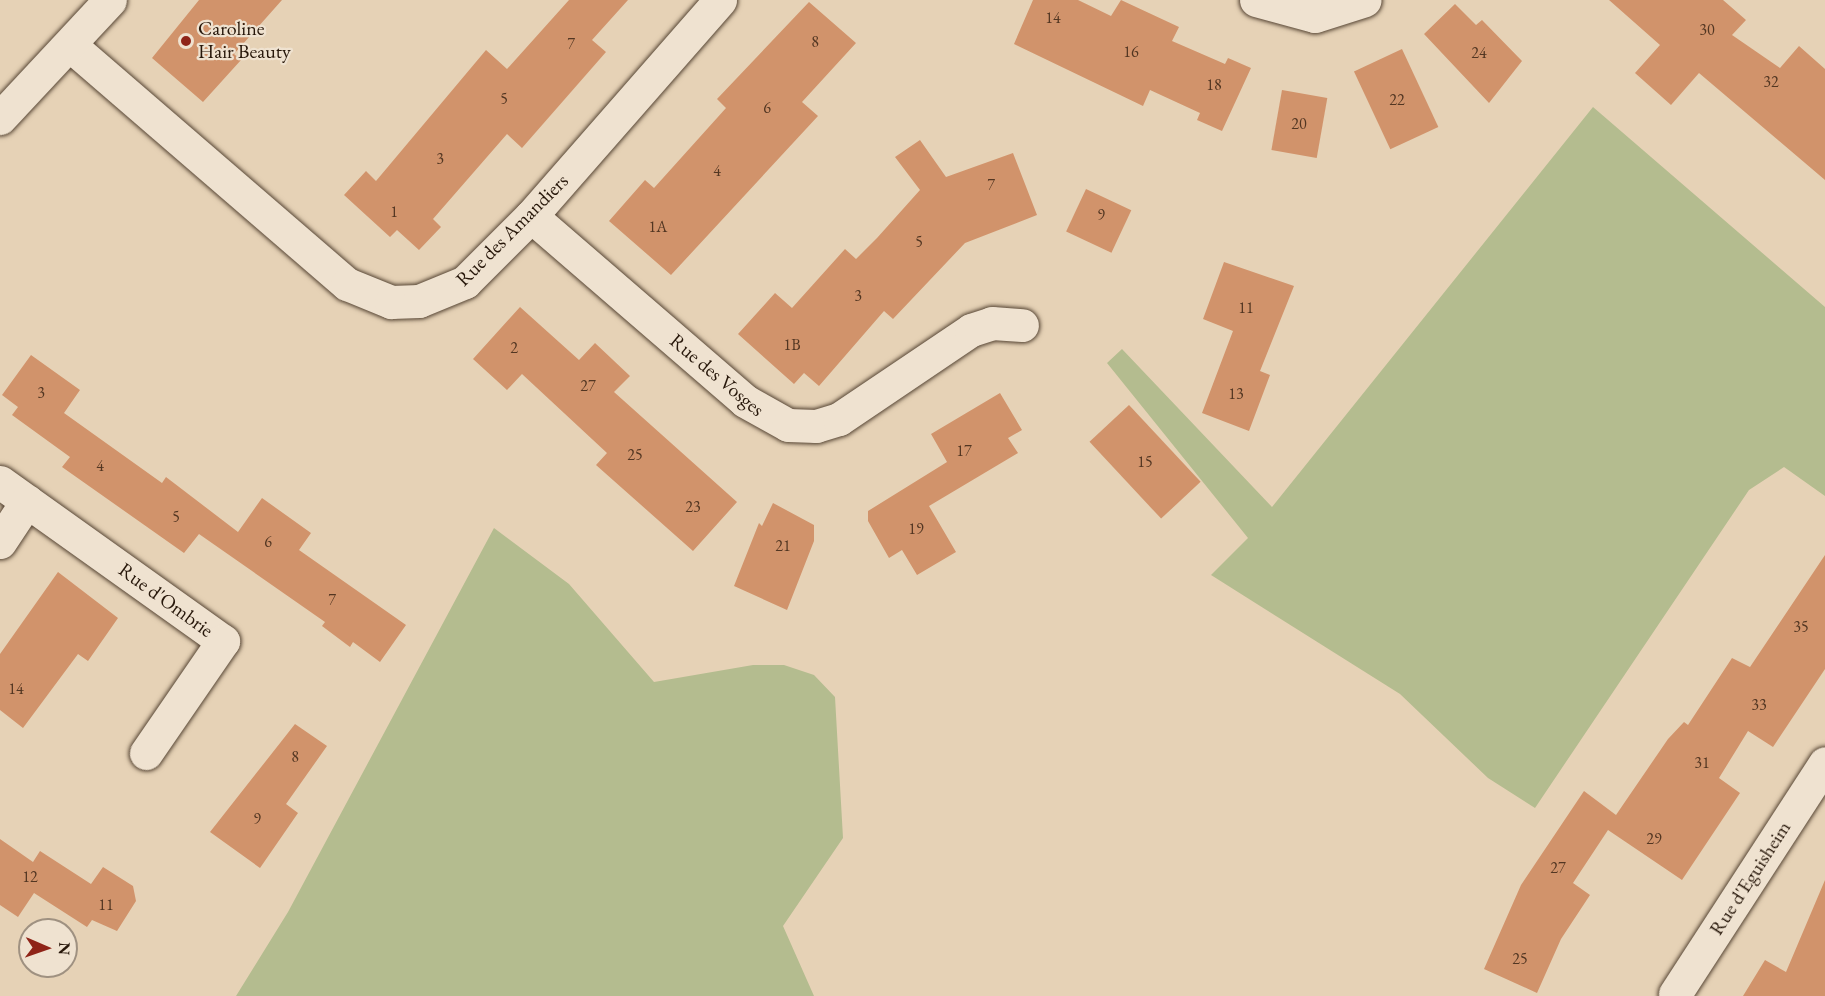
<!DOCTYPE html>
<html>
<head>
<meta charset="utf-8">
<style>
  body { margin:0 }
  #map { position:relative; width:1825px; height:996px; overflow:hidden; background:#e6d2b6; font-family:"EB Garamond",serif }
  div>[style] { position:absolute }
  [style*='--x'] { left:calc(var(--x)*1px); top:calc(var(--y)*1px); width:calc(var(--w)*1px); rotate:calc(var(--a)*1deg) }
  .green>* { inset:0; background:#b4bc8f }
  .building>* { inset:0; background:#d1936b; transform-origin:0 0 }
  .roads { filter:drop-shadow(0 0 2px #574635) drop-shadow(0 0 2px #574635) }
  .street>* { height:33px; margin:-16.5px; padding:0 16.5px; transform-origin:16.5px; border-radius:16.5px; background:#efe2d0 }
  .dots>* { width:16px; height:16px; translate:-50% -50%; box-sizing:border-box; border:3px solid #efe2d0; border-radius:50% }
  span { translate:-50% -50%; white-space:nowrap; text-align:center; line-height:1.15; -webkit-text-stroke:4.5px #efe2d0; paint-order:stroke }
  .number-label { font-size:16px; color:#523622 }
  .number-label span { -webkit-text-stroke-width:0 }
  .poi-label { font-size:20px; color:#27170a }
  .left { translate:0 -50%; text-align:left }
  .street-label { font-size:20px; color:#27170a }
  .north { position:absolute; left:18px; top:918px; width:60px; height:60px; box-sizing:border-box; background:#efe2d0; border:2px solid #9f9181; border-radius:50%; rotate:92deg; font-size:16px; font-weight:700; line-height:24px; text-align:center; color:#27170a }
  .north::after { content:''; display:block; margin:auto; width:21px; height:27px; background:#8f2418; clip-path:polygon(50% 0,100% 100%,50% 72%,0 100%) }
</style>
</head>
<body>
<div id="map">
  <div class="green">
    <div style="clip-path:polygon(1593px 107px,1825px 307px,1825px 496px,1784px 467px,1749px 490px,1535px 808px,1488px 778px,1400px 694px,1211px 575px,1248px 538px,1107px 363px,1122px 349px,1272px 507px)"></div>
    <div style="clip-path:polygon(494px 528px,569px 584px,654px 682px,753px 665px,784px 665px,814px 675px,835px 697px,843px 838px,783px 926px,814px 996px,236px 996px,288px 912px)"></div>
  </div>
  <div class="building">
    <div style="clip-path:polygon(199px 0,282px 0,234px 54px,241px 60px,203px 102px,152px 58px)"></div>
    <div style="clip-path:polygon(569px 0,628px 0,592px 40px,606px 52px,522px 148px,507px 134px,433px 219px,441px 227px,419px 250px,397px 230px,390px 237px,344px 195px,366px 171px,376px 181px,486px 50px,507px 69px)"></div>
    <div style="clip-path:polygon(1033px 0,1078px 0,1111px 16px,1121px 0,1179px 27px,1172px 41px,1225px 64px,1228px 58px,1251px 68px,1222px 131px,1197px 120px,1200px 113px,1150px 90px,1143px 106px,1014px 44px)"></div>
    <div style="clip-path:polygon(1609px 0,1723px 0,1746px 20px,1732px 35px,1780px 68px,1799px 46px,1825px 69px,1825px 180px,1699px 73px,1671px 105px,1635px 73px,1660px 45px)"></div>
    <div style="clip-path:polygon(809px 2px,856px 43px,802px 102px,818px 116px,671px 275px,609px 221px,645px 180px,654px 188px,726px 108px,717px 99px)"></div>
    <div style="clip-path:polygon(1455px 4px,1476px 25px,1482px 20px,1522px 61px,1489px 103px,1424px 34px)"></div>
    <div style="left:1402px;top:49px;width:86px;height:53px;rotate:65deg"></div>
    <div style="left:1282px;top:90px;width:46px;height:61px;rotate:10deg"></div>
    <div style="clip-path:polygon(920px 140px,946px 177px,1013px 153px,1037px 215px,965px 243px,893px 319px,884px 311px,819px 386px,804px 373px,794px 384px,738px 334px,775px 293px,792px 308px,845px 249px,856px 259px,877px 238px,920px 190px,895px 157px)"></div>
    <div style="left:1086px;top:189px;width:50px;height:47px;rotate:25deg"></div>
    <div style="clip-path:polygon(1224px 262px,1294px 286px,1260px 371px,1270px 375px,1249px 431px,1202px 413px,1233px 331px,1203px 319px)"></div>
    <div style="clip-path:polygon(520px 307px,579px 360px,595px 343px,630px 376px,614px 392px,737px 502px,693px 551px,596px 465px,607px 453px,522px 374px,507px 390px,473px 359px)"></div>
    <div style="clip-path:polygon(31px 355px,80px 390px,64px 413px,162px 483px,166px 477px,238px 532px,262px 498px,311px 533px,299px 550px,406px 625px,380px 662px,353px 642px,350px 647px,322px 626px,325px 622px,199px 534px,184px 553px,62px 467px,70px 457px,12px 415px,18px 407px,2px 395px)"></div>
    <div style="clip-path:polygon(1000px 393px,1022px 430px,1008px 438px,1018px 453px,929px 506px,956px 552px,917px 575px,902px 550px,889px 558px,868px 521px,868px 511px,947px 462px,931px 434px)"></div>
    <div style="left:1129px;top:405px;width:105px;height:54px;rotate:47deg"></div>
    <div style="clip-path:polygon(773px 503px,814px 525px,814px 541px,787px 610px,734px 586px,759px 523px,762px 526px)"></div>
    <div style="clip-path:polygon(1825px 555px,1825px 669px,1773px 747px,1748px 731px,1719px 778px,1740px 793px,1682px 880px,1608px 830px,1573px 883px,1590px 895px,1561px 939px,1537px 993px,1484px 969px,1521px 885px,1584px 791px,1616px 815px,1668px 739px,1684px 722px,1688px 725px,1732px 658px,1750px 667px)"></div>
    <div style="clip-path:polygon(58px 572px,118px 618px,88px 661px,78px 654px,23px 728px,0 710px,0 654px)"></div>
    <div style="clip-path:polygon(295px 724px,327px 746px,286px 804px,298px 813px,260px 868px,210px 832px)"></div>
    <div style="clip-path:polygon(0 839px,33px 862px,40px 851px,91px 884px,103px 867px,133px 886px,136px 901px,117px 931px,92px 920px,87px 927px,34px 893px,18px 917px,0 905px)"></div>
    <div style="clip-path:polygon(1825px 880px,1825px 996px,1743px 996px,1765px 960px,1786px 972px)"></div>
  </div>
  <div class="roads">
    <div class="street">
      <div style="--x:1256;--y:0;--w:61;--a:15.2"></div>
      <div style="--x:1315;--y:16;--w:52;--a:-17.7"></div>
      <div style="--x:70;--y:45;--w:366;--a:40.8"></div>
      <div style="--x:347;--y:284;--w:48;--a:22.2"></div>
      <div style="--x:391;--y:302;--w:28;--a:-2"></div>
      <div style="--x:419;--y:301;--w:50;--a:-22.4"></div>
      <div style="--x:465;--y:282;--w:93;--a:-45"></div>
      <div style="--x:531;--y:216;--w:287;--a:-48.8"></div>
      <div style="--x:0;--y:118;--w:161;--a:-47"></div>
      <div style="--x:531;--y:216;--w:283;--a:40.8"></div>
      <div style="--x:745;--y:401;--w:49;--a:29.2"></div>
      <div style="--x:788;--y:425;--w:28;--a:2"></div>
      <div style="--x:816;--y:426;--w:24;--a:-17"></div>
      <div style="--x:839;--y:419;--w:159;--a:-34"></div>
      <div style="--x:971;--y:330;--w:22;--a:-18"></div>
      <div style="--x:992;--y:323;--w:30;--a:4"></div>
      <div style="--x:0;--y:482;--w:274;--a:35.5"></div>
      <div style="--x:223;--y:641;--w:136;--a:124.5"></div>
      <div style="--x:0;--y:542;--w:49;--a:-56.6"></div>
      <div style="--x:1675;--y:994;--w:275;--a:-57"></div>
    </div>
  </div>
  <div class="dots">
    <div style="left:186px;top:41px;background:#8f2418"></div>
  </div>
  <div class="number-label">
    <span style="left:1053px;top:18px">14</span>
    <span style="left:1707px;top:30px">30</span>
    <span style="left:815px;top:42px">8</span>
    <span style="left:571px;top:44px">7</span>
    <span style="left:1131px;top:52px">16</span>
    <span style="left:1479px;top:53px">24</span>
    <span style="left:1771px;top:82px">32</span>
    <span style="left:1214px;top:85px">18</span>
    <span style="left:504px;top:99px">5</span>
    <span style="left:1397px;top:100px">22</span>
    <span style="left:767px;top:108px">6</span>
    <span style="left:1299px;top:124px">20</span>
    <span style="left:440px;top:159px">3</span>
    <span style="left:717px;top:171px">4</span>
    <span style="left:991px;top:185px">7</span>
    <span style="left:394px;top:212px">1</span>
    <span style="left:1101px;top:215px">9</span>
    <span style="left:658px;top:227px">1A</span>
    <span style="left:919px;top:242px">5</span>
    <span style="left:858px;top:296px">3</span>
    <span style="left:1246px;top:308px">11</span>
    <span style="left:792px;top:345px">1B</span>
    <span style="left:514px;top:348px">2</span>
    <span style="left:588px;top:386px">27</span>
    <span style="left:41px;top:393px">3</span>
    <span style="left:1236px;top:394px">13</span>
    <span style="left:964px;top:451px">17</span>
    <span style="left:635px;top:455px">25</span>
    <span style="left:1145px;top:462px">15</span>
    <span style="left:100px;top:466px">4</span>
    <span style="left:693px;top:507px">23</span>
    <span style="left:176px;top:517px">5</span>
    <span style="left:916px;top:529px">19</span>
    <span style="left:268px;top:542px">6</span>
    <span style="left:783px;top:546px">21</span>
    <span style="left:332px;top:600px">7</span>
    <span style="left:1801px;top:627px">35</span>
    <span style="left:16px;top:689px">14</span>
    <span style="left:1759px;top:705px">33</span>
    <span style="left:295px;top:757px">8</span>
    <span style="left:1702px;top:763px">31</span>
    <span style="left:257px;top:819px">9</span>
    <span style="left:1654px;top:839px">29</span>
    <span style="left:1558px;top:868px">27</span>
    <span style="left:30px;top:877px">12</span>
    <span style="left:106px;top:905px">11</span>
    <span style="left:1520px;top:959px">25</span>
  </div>
  <div class="poi-label">
    <span class="left" style="left:198px;top:40px">Caroline<br>Hair Beauty</span>
  </div>
  <div class="street-label">
    <span style="left:512px;top:230px;rotate:-45deg">Rue des Amandiers</span>
    <span style="left:717px;top:375px;rotate:40deg">Rue des Vosges</span>
    <span style="left:166px;top:600px;rotate:36deg">Rue d'Ombrie</span>
    <span style="left:1750px;top:878px;rotate:-57deg">Rue d'Eguisheim</span>
  </div>
  <div class="north">N</div>
</div>
</body>
</html>
